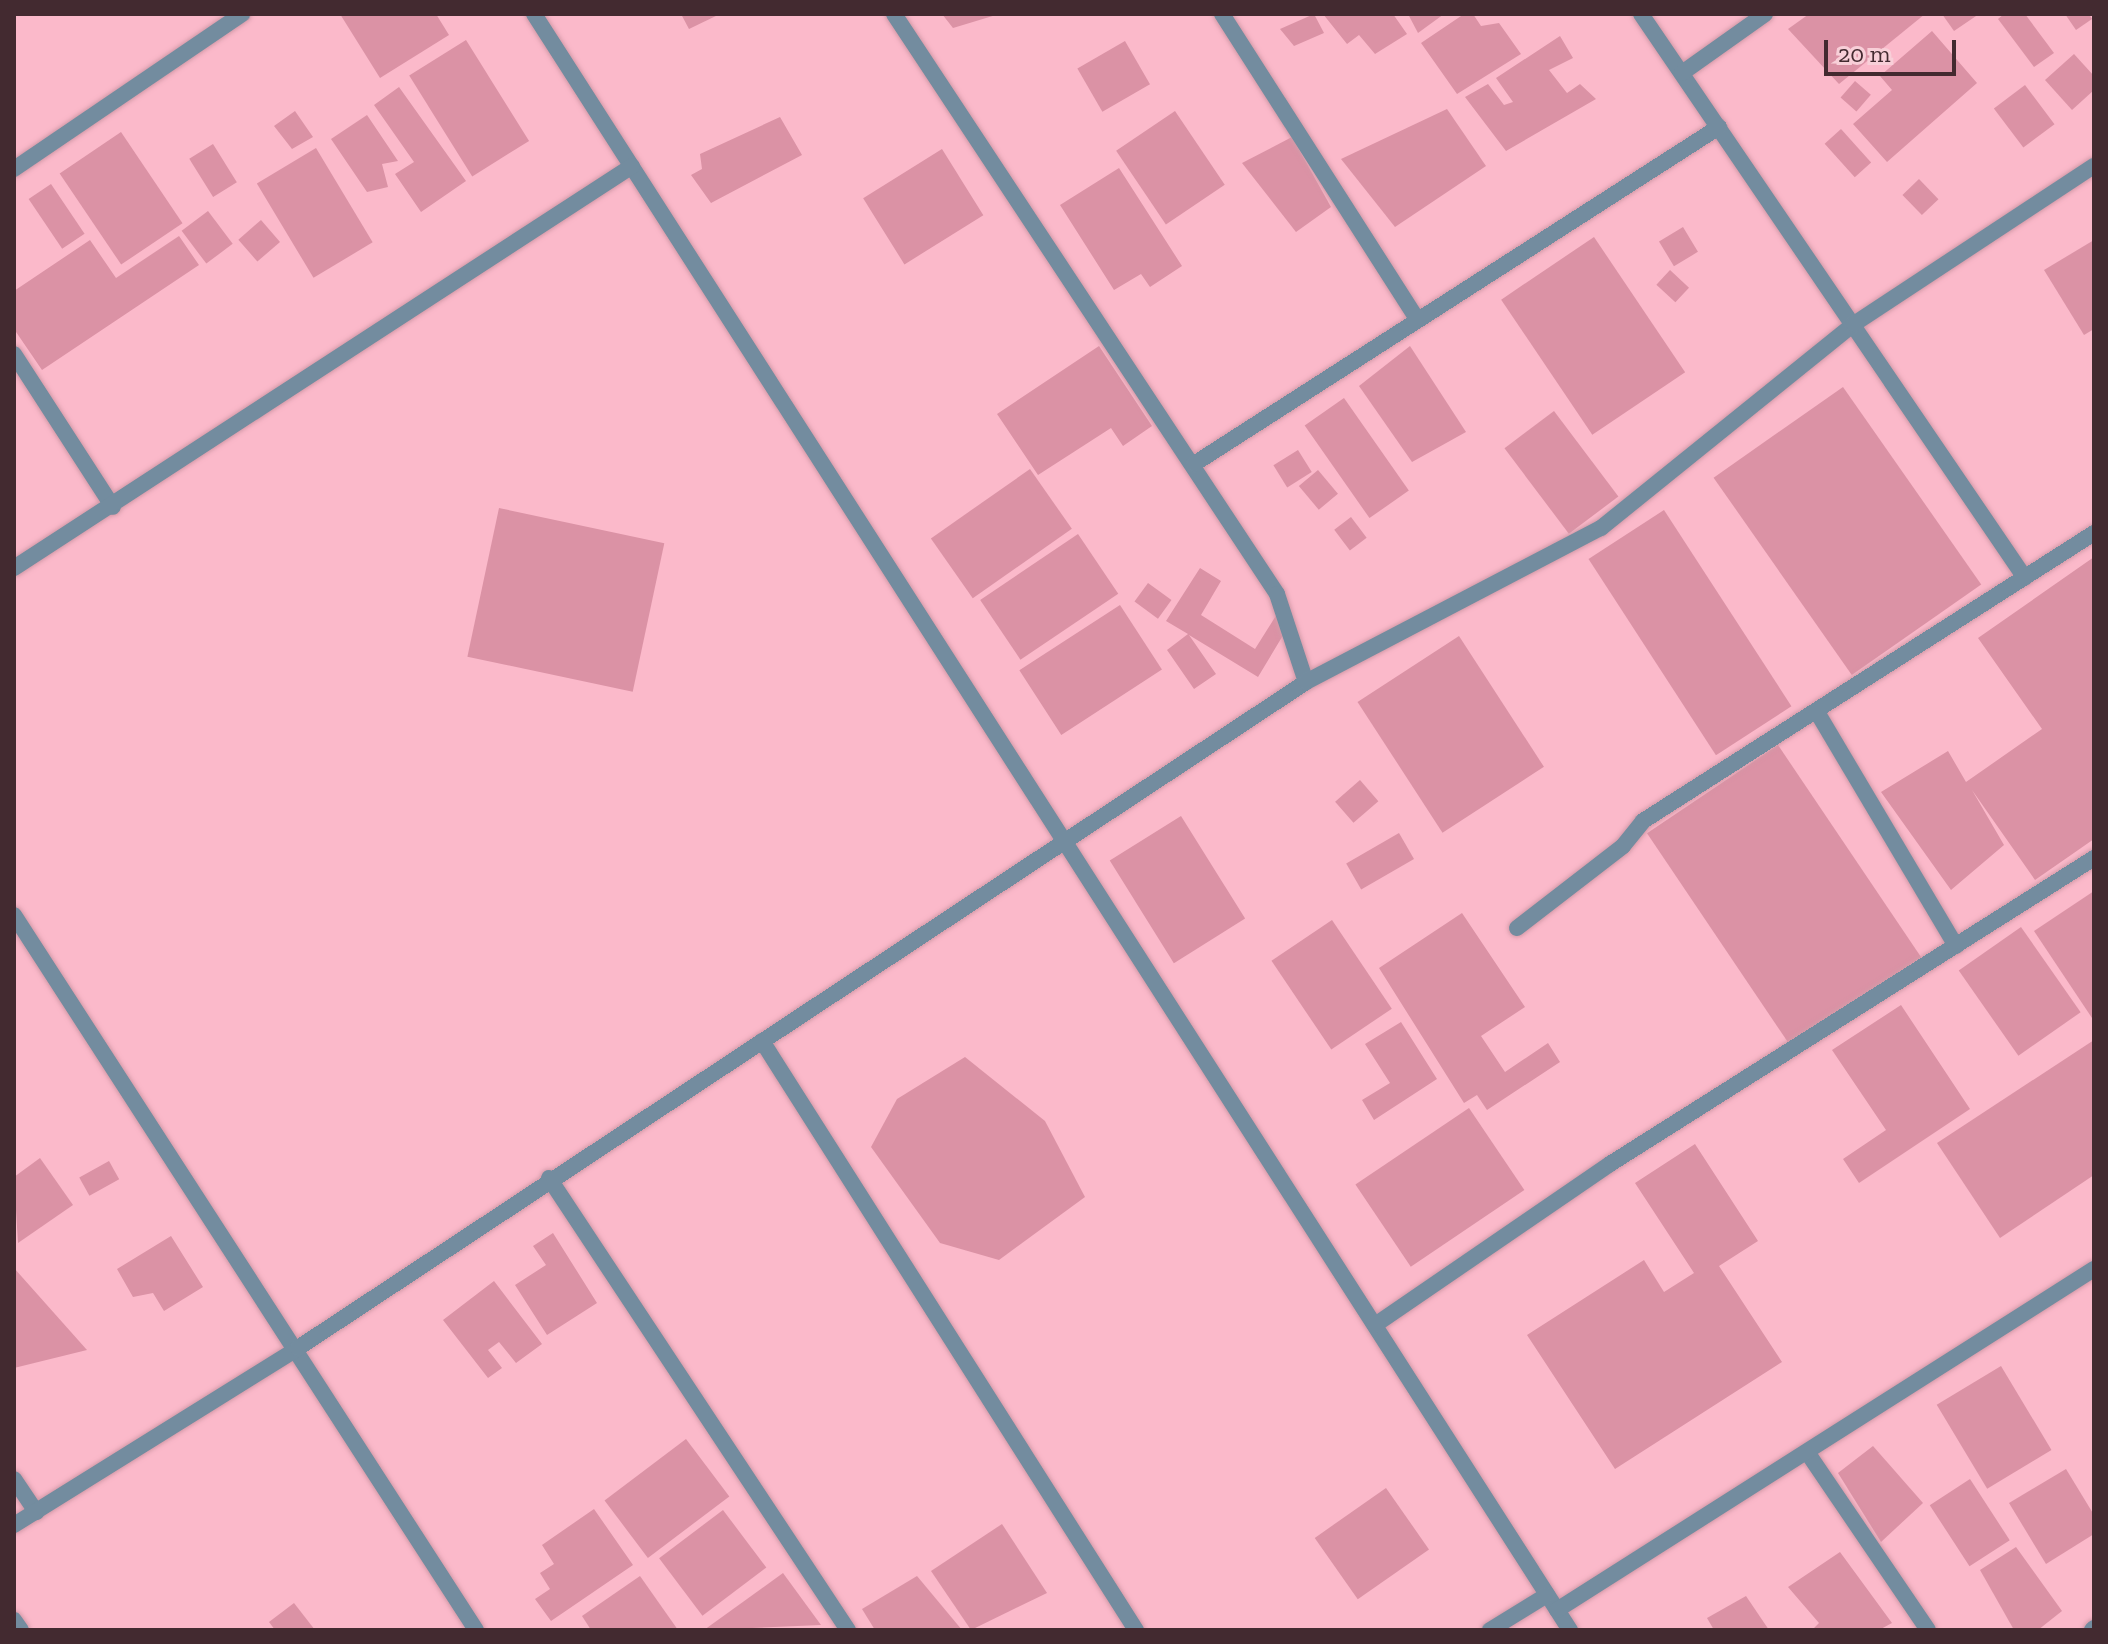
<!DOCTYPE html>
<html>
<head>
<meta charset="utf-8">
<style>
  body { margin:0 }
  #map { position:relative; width:2108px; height:1644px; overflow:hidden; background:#fbb9ca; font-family:"Zilla Slab",serif }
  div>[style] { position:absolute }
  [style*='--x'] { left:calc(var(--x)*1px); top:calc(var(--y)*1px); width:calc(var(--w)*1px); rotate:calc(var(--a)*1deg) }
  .building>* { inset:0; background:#db92a5; transform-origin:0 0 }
  .roads { filter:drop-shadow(0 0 2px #d39aa8) drop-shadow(0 0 2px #d39aa8) }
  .minor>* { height:16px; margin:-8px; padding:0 8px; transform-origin:8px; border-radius:8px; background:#738c9f }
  span { translate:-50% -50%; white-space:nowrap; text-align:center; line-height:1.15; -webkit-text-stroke:7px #f8cfd8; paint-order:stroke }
  .frame { position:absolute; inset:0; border:16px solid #432a30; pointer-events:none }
  .scale { position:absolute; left:1824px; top:40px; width:132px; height:36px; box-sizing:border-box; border:4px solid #432a30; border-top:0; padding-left:10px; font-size:24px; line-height:28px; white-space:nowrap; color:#432a30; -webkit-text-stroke:6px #f8cfd8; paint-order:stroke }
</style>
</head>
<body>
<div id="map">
  <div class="building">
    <div style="clip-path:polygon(340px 14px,436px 14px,449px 35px,380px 78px)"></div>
    <div style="clip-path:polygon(681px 14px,720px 14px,689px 29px)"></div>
    <div style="clip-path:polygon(942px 14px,996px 14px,996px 15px,953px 28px)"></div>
    <div style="clip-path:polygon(1314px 14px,1324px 33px,1294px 46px,1280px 29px)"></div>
    <div style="clip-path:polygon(1323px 14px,1393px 14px,1407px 34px,1375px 54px,1359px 35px,1347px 44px)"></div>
    <div style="clip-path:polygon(1408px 14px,1444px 14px,1418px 33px)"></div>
    <div style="clip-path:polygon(1464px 14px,1473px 14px,1481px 26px,1499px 23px,1521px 54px,1457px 94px,1421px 43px)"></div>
    <div style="clip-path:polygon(1809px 14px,1925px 14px,1839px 84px,1788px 29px)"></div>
    <div style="clip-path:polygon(1942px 14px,1979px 14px,1954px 31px)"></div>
    <div style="clip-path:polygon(2004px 14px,2025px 14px,2054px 53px,2034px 67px,1998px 19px)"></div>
    <div style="clip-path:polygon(2065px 14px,2089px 14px,2092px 19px,2076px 30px)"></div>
    <div style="clip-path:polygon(1932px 31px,1977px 83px,1887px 162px,1853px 124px,1892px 90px,1880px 76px)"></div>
    <div style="clip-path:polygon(1560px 36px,1573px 58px,1549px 70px,1567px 93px,1580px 84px,1596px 99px,1506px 151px,1465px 97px,1488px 84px,1504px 105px,1513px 102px,1496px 78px)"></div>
    <div style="left:466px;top:40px;width:119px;height:67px;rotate:58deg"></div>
    <div style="left:1125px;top:41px;width:50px;height:55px;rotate:60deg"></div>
    <div style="clip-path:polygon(2074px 54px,2094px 76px,2094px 90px,2072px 110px,2045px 80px)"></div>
    <div style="left:1855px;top:81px;width:21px;height:22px;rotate:41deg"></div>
    <div style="left:2025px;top:85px;width:49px;height:39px;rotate:53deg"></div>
    <div style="clip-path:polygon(399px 87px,466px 181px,421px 212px,395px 174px,414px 162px,374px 105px)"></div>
    <div style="clip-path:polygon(1447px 109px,1486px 166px,1395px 227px,1341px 159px)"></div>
    <div style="clip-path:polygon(295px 111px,313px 137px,292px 149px,274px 126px)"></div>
    <div style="left:1175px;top:111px;width:89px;height:71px;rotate:56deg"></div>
    <div style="clip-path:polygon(367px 115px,398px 161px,382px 164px,388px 187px,367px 192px,331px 139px)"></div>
    <div style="clip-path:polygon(780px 117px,802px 155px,711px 203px,691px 175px,702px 169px,700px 154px)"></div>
    <div style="left:1841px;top:129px;width:45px;height:22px;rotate:48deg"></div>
    <div style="left:121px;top:132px;width:110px;height:74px;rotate:56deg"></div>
    <div style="clip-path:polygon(1292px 137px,1331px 207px,1296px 232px,1242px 163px)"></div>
    <div style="left:213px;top:144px;width:45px;height:28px;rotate:58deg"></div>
    <div style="left:316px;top:148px;width:110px;height:69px;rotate:59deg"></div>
    <div style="left:942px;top:149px;width:78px;height:93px;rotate:58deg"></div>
    <div style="clip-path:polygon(1119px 168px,1182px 266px,1150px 287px,1141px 274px,1114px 290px,1060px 205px)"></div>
    <div style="left:1919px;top:179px;width:28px;height:23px;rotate:46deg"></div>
    <div style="left:51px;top:184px;width:60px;height:27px;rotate:56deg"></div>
    <div style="left:208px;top:211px;width:41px;height:33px;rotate:53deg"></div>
    <div style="left:261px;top:220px;width:29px;height:30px;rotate:49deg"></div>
    <div style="left:1683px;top:227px;width:29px;height:28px;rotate:59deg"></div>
    <div style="clip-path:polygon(179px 236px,199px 265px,42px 370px,14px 329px,14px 291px,90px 240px,116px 278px)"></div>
    <div style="left:1594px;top:237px;width:163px;height:112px;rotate:56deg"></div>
    <div style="clip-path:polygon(2094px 240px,2094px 329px,2084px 335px,2044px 270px)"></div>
    <div style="left:1670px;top:270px;width:26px;height:20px;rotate:43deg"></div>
    <div style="clip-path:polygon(1099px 346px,1152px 426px,1123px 446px,1111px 428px,1038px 475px,997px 414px)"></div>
    <div style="clip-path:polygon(1410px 346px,1466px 432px,1412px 462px,1359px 386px)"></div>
    <div style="left:1843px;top:387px;width:241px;height:158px;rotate:55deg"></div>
    <div style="left:1344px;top:398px;width:113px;height:48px;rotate:55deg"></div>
    <div style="left:1554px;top:411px;width:107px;height:62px;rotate:53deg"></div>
    <div style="left:1298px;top:450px;width:26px;height:29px;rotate:58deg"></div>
    <div style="left:1030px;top:469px;width:73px;height:121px;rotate:55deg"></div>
    <div style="left:1318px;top:470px;width:31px;height:25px;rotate:50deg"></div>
    <div style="left:499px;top:508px;width:169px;height:152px;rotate:12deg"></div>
    <div style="left:1664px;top:510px;width:234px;height:90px;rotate:57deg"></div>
    <div style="left:1351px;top:517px;width:26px;height:21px;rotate:53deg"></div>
    <div style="left:1078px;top:534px;width:72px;height:118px;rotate:56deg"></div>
    <div style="clip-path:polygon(2094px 557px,2094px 839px,2035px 880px,1972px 790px,2004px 845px,1951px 890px,1881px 792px,1948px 751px,1966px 782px,2042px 729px,1978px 638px)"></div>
    <div style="clip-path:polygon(1200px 568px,1221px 581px,1201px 615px,1255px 649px,1277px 614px,1291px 622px,1258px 677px,1189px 635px,1216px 674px,1194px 689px,1167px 650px,1188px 634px,1166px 621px)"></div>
    <div style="left:1148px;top:583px;width:29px;height:23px;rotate:36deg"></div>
    <div style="left:1120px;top:605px;width:77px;height:120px;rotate:57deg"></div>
    <div style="left:1459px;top:636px;width:156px;height:121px;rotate:57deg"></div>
    <div style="left:1778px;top:745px;width:256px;height:158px;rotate:56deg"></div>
    <div style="left:1360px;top:780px;width:28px;height:33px;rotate:49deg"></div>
    <div style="left:1181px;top:816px;width:121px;height:84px;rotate:58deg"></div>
    <div style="left:1399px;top:833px;width:30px;height:61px;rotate:60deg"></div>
    <div style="clip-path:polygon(2094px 891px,2094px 1021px,2034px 931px)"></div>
    <div style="clip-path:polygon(1462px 913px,1525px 1007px,1481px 1036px,1505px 1072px,1548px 1043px,1560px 1062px,1487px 1110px,1477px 1095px,1464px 1103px,1379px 968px)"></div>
    <div style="left:1332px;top:920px;width:107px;height:73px;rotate:56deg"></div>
    <div style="left:2021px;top:927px;width:104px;height:76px;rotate:55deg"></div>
    <div style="clip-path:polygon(1901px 1005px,1970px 1109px,1859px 1183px,1843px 1159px,1886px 1130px,1832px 1050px)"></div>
    <div style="clip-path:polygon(1401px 1022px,1437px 1079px,1374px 1120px,1362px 1100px,1390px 1083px,1365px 1044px)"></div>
    <div style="clip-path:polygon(2094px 1040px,2094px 1175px,2000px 1238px,1937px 1143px)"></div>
    <div style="clip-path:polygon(965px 1057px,1045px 1121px,1085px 1197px,999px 1260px,940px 1243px,871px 1147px,897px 1099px)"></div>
    <div style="left:1469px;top:1108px;width:99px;height:137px;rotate:56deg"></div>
    <div style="clip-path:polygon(1695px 1144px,1758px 1241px,1719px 1266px,1782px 1362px,1615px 1469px,1527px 1335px,1644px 1260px,1664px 1292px,1694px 1273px,1635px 1183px)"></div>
    <div style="clip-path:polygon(40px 1158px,73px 1205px,18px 1243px,14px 1177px)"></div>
    <div style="left:109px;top:1161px;width:21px;height:34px;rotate:61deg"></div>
    <div style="clip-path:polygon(553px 1233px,597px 1303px,547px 1335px,515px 1285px,546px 1265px,533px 1246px)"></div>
    <div style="clip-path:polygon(171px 1236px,203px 1287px,164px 1311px,153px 1293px,133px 1297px,117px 1269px)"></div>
    <div style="clip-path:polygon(14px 1268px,87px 1350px,14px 1368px)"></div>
    <div style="clip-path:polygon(494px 1281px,542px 1344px,516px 1363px,499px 1342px,488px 1350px,502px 1368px,488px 1378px,443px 1320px)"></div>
    <div style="left:2001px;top:1366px;width:98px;height:75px;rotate:59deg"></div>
    <div style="left:686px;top:1439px;width:72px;height:102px;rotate:53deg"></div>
    <div style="clip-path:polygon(1873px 1446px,1923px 1503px,1881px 1542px,1838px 1473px)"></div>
    <div style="clip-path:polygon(2066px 1469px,2094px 1515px,2094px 1534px,2046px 1564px,2009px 1503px)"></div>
    <div style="left:1970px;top:1479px;width:73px;height:48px;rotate:57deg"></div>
    <div style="left:1386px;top:1488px;width:75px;height:87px;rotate:55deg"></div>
    <div style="clip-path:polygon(594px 1509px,633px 1565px,551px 1621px,535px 1599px,550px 1589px,540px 1573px,554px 1564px,542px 1545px)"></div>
    <div style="left:723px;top:1510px;width:72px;height:80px;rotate:53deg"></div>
    <div style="clip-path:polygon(1002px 1524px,1047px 1593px,971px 1630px,931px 1571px)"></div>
    <div style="clip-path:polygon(2016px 1547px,2062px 1611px,2038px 1630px,2014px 1630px,1980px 1570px)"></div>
    <div style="clip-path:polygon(1840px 1552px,1892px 1623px,1879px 1630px,1812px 1630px,1819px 1623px,1788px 1587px)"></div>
    <div style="clip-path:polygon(783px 1573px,821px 1625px,704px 1630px)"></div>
    <div style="clip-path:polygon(640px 1576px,678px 1630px,591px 1630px,582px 1616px)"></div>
    <div style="clip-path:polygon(917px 1576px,962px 1630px,875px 1630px,862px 1609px)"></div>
    <div style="clip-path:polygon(1746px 1596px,1769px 1630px,1714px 1630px,1707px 1618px)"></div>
    <div style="clip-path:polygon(294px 1603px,315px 1630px,275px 1630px,269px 1622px)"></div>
  </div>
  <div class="roads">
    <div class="minor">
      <div style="--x:534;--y:14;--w:1920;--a:57.34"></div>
      <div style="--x:894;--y:14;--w:695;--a:56.56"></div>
      <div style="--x:1277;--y:594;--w:93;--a:71.8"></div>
      <div style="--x:1222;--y:14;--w:362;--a:57.4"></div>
      <div style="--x:1641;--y:14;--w:682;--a:55.75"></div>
      <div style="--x:1682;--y:73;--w:102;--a:-35.4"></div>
      <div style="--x:14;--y:169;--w:276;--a:-34.2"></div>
      <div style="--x:14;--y:354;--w:182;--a:57.1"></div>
      <div style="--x:1194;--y:464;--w:624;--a:-32.7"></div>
      <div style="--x:14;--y:568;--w:737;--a:-33.04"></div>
      <div style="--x:1817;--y:712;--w:272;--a:59.3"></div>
      <div style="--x:14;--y:915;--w:851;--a:57.13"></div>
      <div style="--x:1517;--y:928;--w:134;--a:-37.7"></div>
      <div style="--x:1623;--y:846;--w:32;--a:-51"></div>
      <div style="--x:1643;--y:821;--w:535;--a:-32.56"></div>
      <div style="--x:762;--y:1041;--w:698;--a:57.59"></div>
      <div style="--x:549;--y:1178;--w:542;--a:56.52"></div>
      <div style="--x:1375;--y:1325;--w:285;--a:-34.4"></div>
      <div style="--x:1610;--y:1164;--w:573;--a:-32.3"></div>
      <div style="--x:1807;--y:1452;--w:215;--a:55.8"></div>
      <div style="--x:14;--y:1479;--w:40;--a:56"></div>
      <div style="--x:14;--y:1525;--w:335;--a:-31.9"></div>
      <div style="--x:298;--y:1348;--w:1208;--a:-33.45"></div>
      <div style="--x:1306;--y:682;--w:333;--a:-27.6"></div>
      <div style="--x:1601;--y:528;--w:325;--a:-38.9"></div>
      <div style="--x:1854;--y:324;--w:287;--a:-33.4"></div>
      <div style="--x:1557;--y:1610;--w:636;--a:-32.42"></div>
      <div style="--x:14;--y:1620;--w:12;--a:55"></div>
      <div style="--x:1490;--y:1630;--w:67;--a:-31.6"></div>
      <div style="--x:2092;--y:1630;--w:3;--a:-45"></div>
    </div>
  </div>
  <div class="frame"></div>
  <div class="scale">20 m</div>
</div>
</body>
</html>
